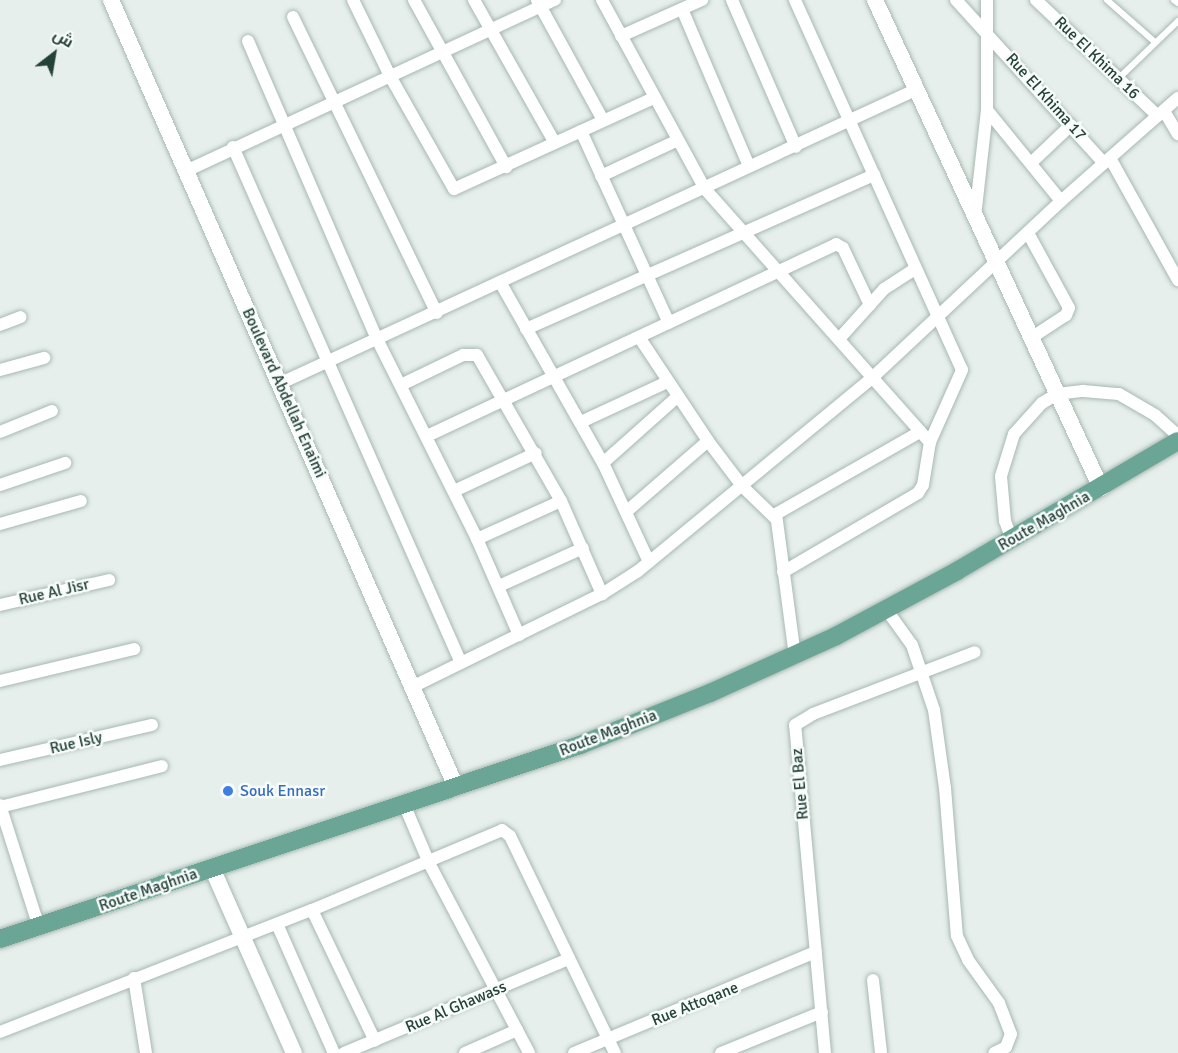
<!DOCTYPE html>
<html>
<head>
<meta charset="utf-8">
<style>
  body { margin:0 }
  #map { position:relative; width:1178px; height:1053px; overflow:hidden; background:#e6efeb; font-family:Signika,Cairo,sans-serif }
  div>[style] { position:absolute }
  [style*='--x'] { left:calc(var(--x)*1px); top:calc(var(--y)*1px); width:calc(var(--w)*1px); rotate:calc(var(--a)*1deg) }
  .roads { filter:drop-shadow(0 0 2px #a8b8b2) drop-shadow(0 0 2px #a8b8b2) }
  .lane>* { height:6px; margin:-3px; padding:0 3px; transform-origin:3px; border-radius:3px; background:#fff }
  .street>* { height:12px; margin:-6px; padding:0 6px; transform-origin:6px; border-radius:6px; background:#fff }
  .secondary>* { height:16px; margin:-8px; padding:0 8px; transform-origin:8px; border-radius:8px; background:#fff }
  .primary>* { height:18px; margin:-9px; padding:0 9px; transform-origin:9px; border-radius:9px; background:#6aa596 }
  .dots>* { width:16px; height:16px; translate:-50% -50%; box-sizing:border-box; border:3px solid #f7fbf9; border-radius:50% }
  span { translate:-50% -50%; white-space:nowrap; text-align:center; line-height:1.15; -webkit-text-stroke:5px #f7fbf9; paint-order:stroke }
  .street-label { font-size:16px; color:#24423a }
  .shop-label { font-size:16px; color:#366cbe }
  .left { translate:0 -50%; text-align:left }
  .north { position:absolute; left:24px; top:24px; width:60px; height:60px; -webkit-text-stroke:4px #f7fbf9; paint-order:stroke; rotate:31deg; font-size:16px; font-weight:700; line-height:24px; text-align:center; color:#24423a }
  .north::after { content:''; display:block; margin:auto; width:21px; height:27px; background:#24423a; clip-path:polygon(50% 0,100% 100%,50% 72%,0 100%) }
</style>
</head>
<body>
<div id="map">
  <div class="roads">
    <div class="lane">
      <div style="--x:1107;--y:0;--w:64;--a:41.2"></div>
      <div style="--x:1174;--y:0;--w:5;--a:37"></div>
      <div style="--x:1119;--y:78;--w:82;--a:-44"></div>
    </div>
    <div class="street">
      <div style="--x:353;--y:0;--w:85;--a:64"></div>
      <div style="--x:390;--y:76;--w:130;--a:60.5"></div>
      <div style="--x:454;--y:189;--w:220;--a:-24.5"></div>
      <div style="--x:414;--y:0;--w:191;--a:61.1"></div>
      <div style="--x:474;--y:0;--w:164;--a:60.5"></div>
      <div style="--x:537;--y:0;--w:137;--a:61.2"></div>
      <div style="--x:602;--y:0;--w:215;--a:61.4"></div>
      <div style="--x:705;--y:189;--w:339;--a:48.4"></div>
      <div style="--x:732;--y:0;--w:160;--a:66.5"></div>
      <div style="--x:956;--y:0;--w:220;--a:47.8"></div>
      <div style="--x:1036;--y:0;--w:168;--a:43.6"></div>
      <div style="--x:682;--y:9;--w:171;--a:66.9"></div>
      <div style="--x:293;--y:17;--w:329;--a:64.1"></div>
      <div style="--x:621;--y:36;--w:89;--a:-24"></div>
      <div style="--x:248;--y:41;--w:325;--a:66.6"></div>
      <div style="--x:377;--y:339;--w:224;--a:63.4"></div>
      <div style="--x:477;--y:539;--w:105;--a:66.4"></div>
      <div style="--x:987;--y:110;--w:117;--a:50.9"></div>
      <div style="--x:1164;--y:111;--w:27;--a:59"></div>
      <div style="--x:581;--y:131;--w:211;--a:65.4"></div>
      <div style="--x:233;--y:147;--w:564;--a:66.16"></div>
      <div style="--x:1110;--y:158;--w:140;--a:60.9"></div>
      <div style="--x:1031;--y:163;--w:55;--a:-43.5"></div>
      <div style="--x:186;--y:171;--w:407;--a:-24.9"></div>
      <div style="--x:601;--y:176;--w:83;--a:-25"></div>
      <div style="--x:975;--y:217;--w:108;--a:-83.6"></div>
      <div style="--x:987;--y:110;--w:110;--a:-90"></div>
      <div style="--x:1028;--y:233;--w:85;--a:61.3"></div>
      <div style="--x:1069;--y:308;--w:8;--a:113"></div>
      <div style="--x:1066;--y:315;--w:42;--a:146.7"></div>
      <div style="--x:500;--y:282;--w:208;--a:60.4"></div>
      <div style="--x:603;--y:463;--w:109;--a:65.1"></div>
      <div style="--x:0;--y:325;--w:22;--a:-21"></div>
      <div style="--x:526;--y:329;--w:381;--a:-23.9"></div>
      <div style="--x:639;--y:337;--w:125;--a:56.4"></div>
      <div style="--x:708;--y:441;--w:56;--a:52.9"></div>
      <div style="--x:742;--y:486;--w:46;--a:44.1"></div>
      <div style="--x:839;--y:339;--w:67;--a:-48"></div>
      <div style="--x:884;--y:289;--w:37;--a:-33"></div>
      <div style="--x:0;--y:370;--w:46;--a:-15.3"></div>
      <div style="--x:281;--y:383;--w:698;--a:-24.8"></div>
      <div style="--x:403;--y:384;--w:67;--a:-25.8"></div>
      <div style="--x:463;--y:355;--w:14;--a:0"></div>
      <div style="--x:477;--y:355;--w:168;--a:60.1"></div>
      <div style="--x:561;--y:501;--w:102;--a:66.2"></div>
      <div style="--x:581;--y:422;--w:95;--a:-24.9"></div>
      <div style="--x:0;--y:432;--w:56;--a:-22"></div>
      <div style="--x:427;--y:436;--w:452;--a:-25.1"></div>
      <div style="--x:836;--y:244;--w:8;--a:30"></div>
      <div style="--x:843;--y:248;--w:63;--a:64.7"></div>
      <div style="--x:603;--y:463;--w:99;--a:-41.7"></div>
      <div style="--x:0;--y:485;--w:69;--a:-18.7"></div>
      <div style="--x:454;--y:491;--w:90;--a:-24.9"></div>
      <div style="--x:626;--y:512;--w:108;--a:-40.9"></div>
      <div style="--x:0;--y:524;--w:84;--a:-15.9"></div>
      <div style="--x:477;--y:539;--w:92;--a:-24.3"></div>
      <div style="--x:1012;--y:540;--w:20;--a:-110"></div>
      <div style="--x:1005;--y:521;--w:45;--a:-95.1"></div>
      <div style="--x:1001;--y:476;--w:44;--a:-72.8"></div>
      <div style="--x:1014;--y:434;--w:42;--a:-47.9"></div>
      <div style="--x:1042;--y:403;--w:17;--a:-31"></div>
      <div style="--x:1057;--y:394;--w:26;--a:-7"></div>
      <div style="--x:1083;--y:391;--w:36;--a:5"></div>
      <div style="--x:1119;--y:394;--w:42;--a:30.3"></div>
      <div style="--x:1155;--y:415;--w:31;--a:42"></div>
      <div style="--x:783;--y:572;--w:156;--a:-30.3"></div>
      <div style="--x:918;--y:493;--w:9;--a:-58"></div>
      <div style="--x:923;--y:485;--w:44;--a:-80.8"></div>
      <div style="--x:930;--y:442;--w:79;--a:-66"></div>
      <div style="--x:962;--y:370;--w:406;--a:-114.3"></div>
      <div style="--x:499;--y:586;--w:92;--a:-24.3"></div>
      <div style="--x:0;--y:605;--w:112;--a:-12.9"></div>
      <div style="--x:886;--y:609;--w:44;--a:54.2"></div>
      <div style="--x:912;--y:645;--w:69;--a:71.3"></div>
      <div style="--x:934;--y:710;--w:79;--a:82"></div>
      <div style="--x:945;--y:788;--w:148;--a:85.4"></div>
      <div style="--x:957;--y:936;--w:26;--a:65"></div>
      <div style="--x:968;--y:960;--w:53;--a:54.2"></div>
      <div style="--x:999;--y:1003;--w:33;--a:69"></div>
      <div style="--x:1011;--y:1034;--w:14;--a:111"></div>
      <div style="--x:1006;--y:1047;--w:13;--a:153"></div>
      <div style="--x:795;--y:656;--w:143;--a:-97.6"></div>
      <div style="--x:776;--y:514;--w:166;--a:-29.7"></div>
      <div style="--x:0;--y:681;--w:138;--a:-13.4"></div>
      <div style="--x:412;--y:687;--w:212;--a:-26.1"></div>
      <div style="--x:602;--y:594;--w:43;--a:-32.6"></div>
      <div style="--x:638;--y:571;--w:305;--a:-39.5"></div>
      <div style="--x:873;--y:377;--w:258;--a:-43.1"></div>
      <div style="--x:1061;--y:201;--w:156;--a:-41.4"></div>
      <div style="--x:0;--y:760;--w:156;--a:-13"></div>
      <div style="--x:404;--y:804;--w:64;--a:67"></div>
      <div style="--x:429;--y:863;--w:215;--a:62.2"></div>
      <div style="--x:0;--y:805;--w:128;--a:72.3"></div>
      <div style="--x:0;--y:807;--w:167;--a:-14.2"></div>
      <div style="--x:312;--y:910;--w:145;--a:64.3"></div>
      <div style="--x:277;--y:924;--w:141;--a:66.2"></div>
      <div style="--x:134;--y:978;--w:76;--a:80.9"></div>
      <div style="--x:873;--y:980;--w:73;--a:83.7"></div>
      <div style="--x:0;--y:1032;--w:335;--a:-21.4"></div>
      <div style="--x:312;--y:910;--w:206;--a:-22.8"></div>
      <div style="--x:502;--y:830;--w:10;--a:37"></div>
      <div style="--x:510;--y:836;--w:241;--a:64.2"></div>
      <div style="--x:344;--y:1053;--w:244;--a:-22.7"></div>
      <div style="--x:465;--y:1053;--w:57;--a:-23.9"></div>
      <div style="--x:574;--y:1053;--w:262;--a:-22.7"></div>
      <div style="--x:721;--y:1053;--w:109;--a:-22.1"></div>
      <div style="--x:825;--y:1053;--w:329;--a:-95.2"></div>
      <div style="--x:795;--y:725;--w:21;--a:-31"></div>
      <div style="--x:813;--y:714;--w:173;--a:-20.9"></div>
    </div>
    <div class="secondary">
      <div style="--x:111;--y:0;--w:859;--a:66.33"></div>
      <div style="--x:875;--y:0;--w:538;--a:65.15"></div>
      <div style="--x:212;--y:868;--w:202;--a:66.1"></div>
    </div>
    <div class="primary">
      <div style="--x:0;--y:939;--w:612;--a:-18.49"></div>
      <div style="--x:580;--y:745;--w:140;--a:-21.8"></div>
      <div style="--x:710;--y:693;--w:138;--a:-24.3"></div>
      <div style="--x:836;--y:636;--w:137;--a:-28.2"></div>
      <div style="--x:957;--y:571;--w:256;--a:-30.5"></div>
    </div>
  </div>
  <div class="dots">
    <div style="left:228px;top:791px;background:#3f7fe0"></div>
  </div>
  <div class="street-label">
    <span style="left:1097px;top:58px;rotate:44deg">Rue El Khima 16</span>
    <span style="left:1046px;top:97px;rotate:48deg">Rue El Khima 17</span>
    <span style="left:284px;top:393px;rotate:66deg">Boulevard Abdellah Enaimi</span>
    <span style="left:1044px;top:521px;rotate:-30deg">Route Maghnia</span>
    <span style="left:54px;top:592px;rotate:-13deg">Rue Al Jisr</span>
    <span style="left:608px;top:733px;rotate:-21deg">Route Maghnia</span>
    <span style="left:76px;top:743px;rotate:-13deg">Rue Isly</span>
    <span style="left:800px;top:784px;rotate:-95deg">Rue El Baz</span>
    <span style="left:148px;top:890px;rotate:-19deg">Route Maghnia</span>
    <span style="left:695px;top:1004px;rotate:-22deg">Rue Attoqane</span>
    <span style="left:456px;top:1007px;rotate:-23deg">Rue Al Ghawass</span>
  </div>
  <div class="shop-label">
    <span class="left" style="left:240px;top:791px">Souk Ennasr</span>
  </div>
  <div class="north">ش</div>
</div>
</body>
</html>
